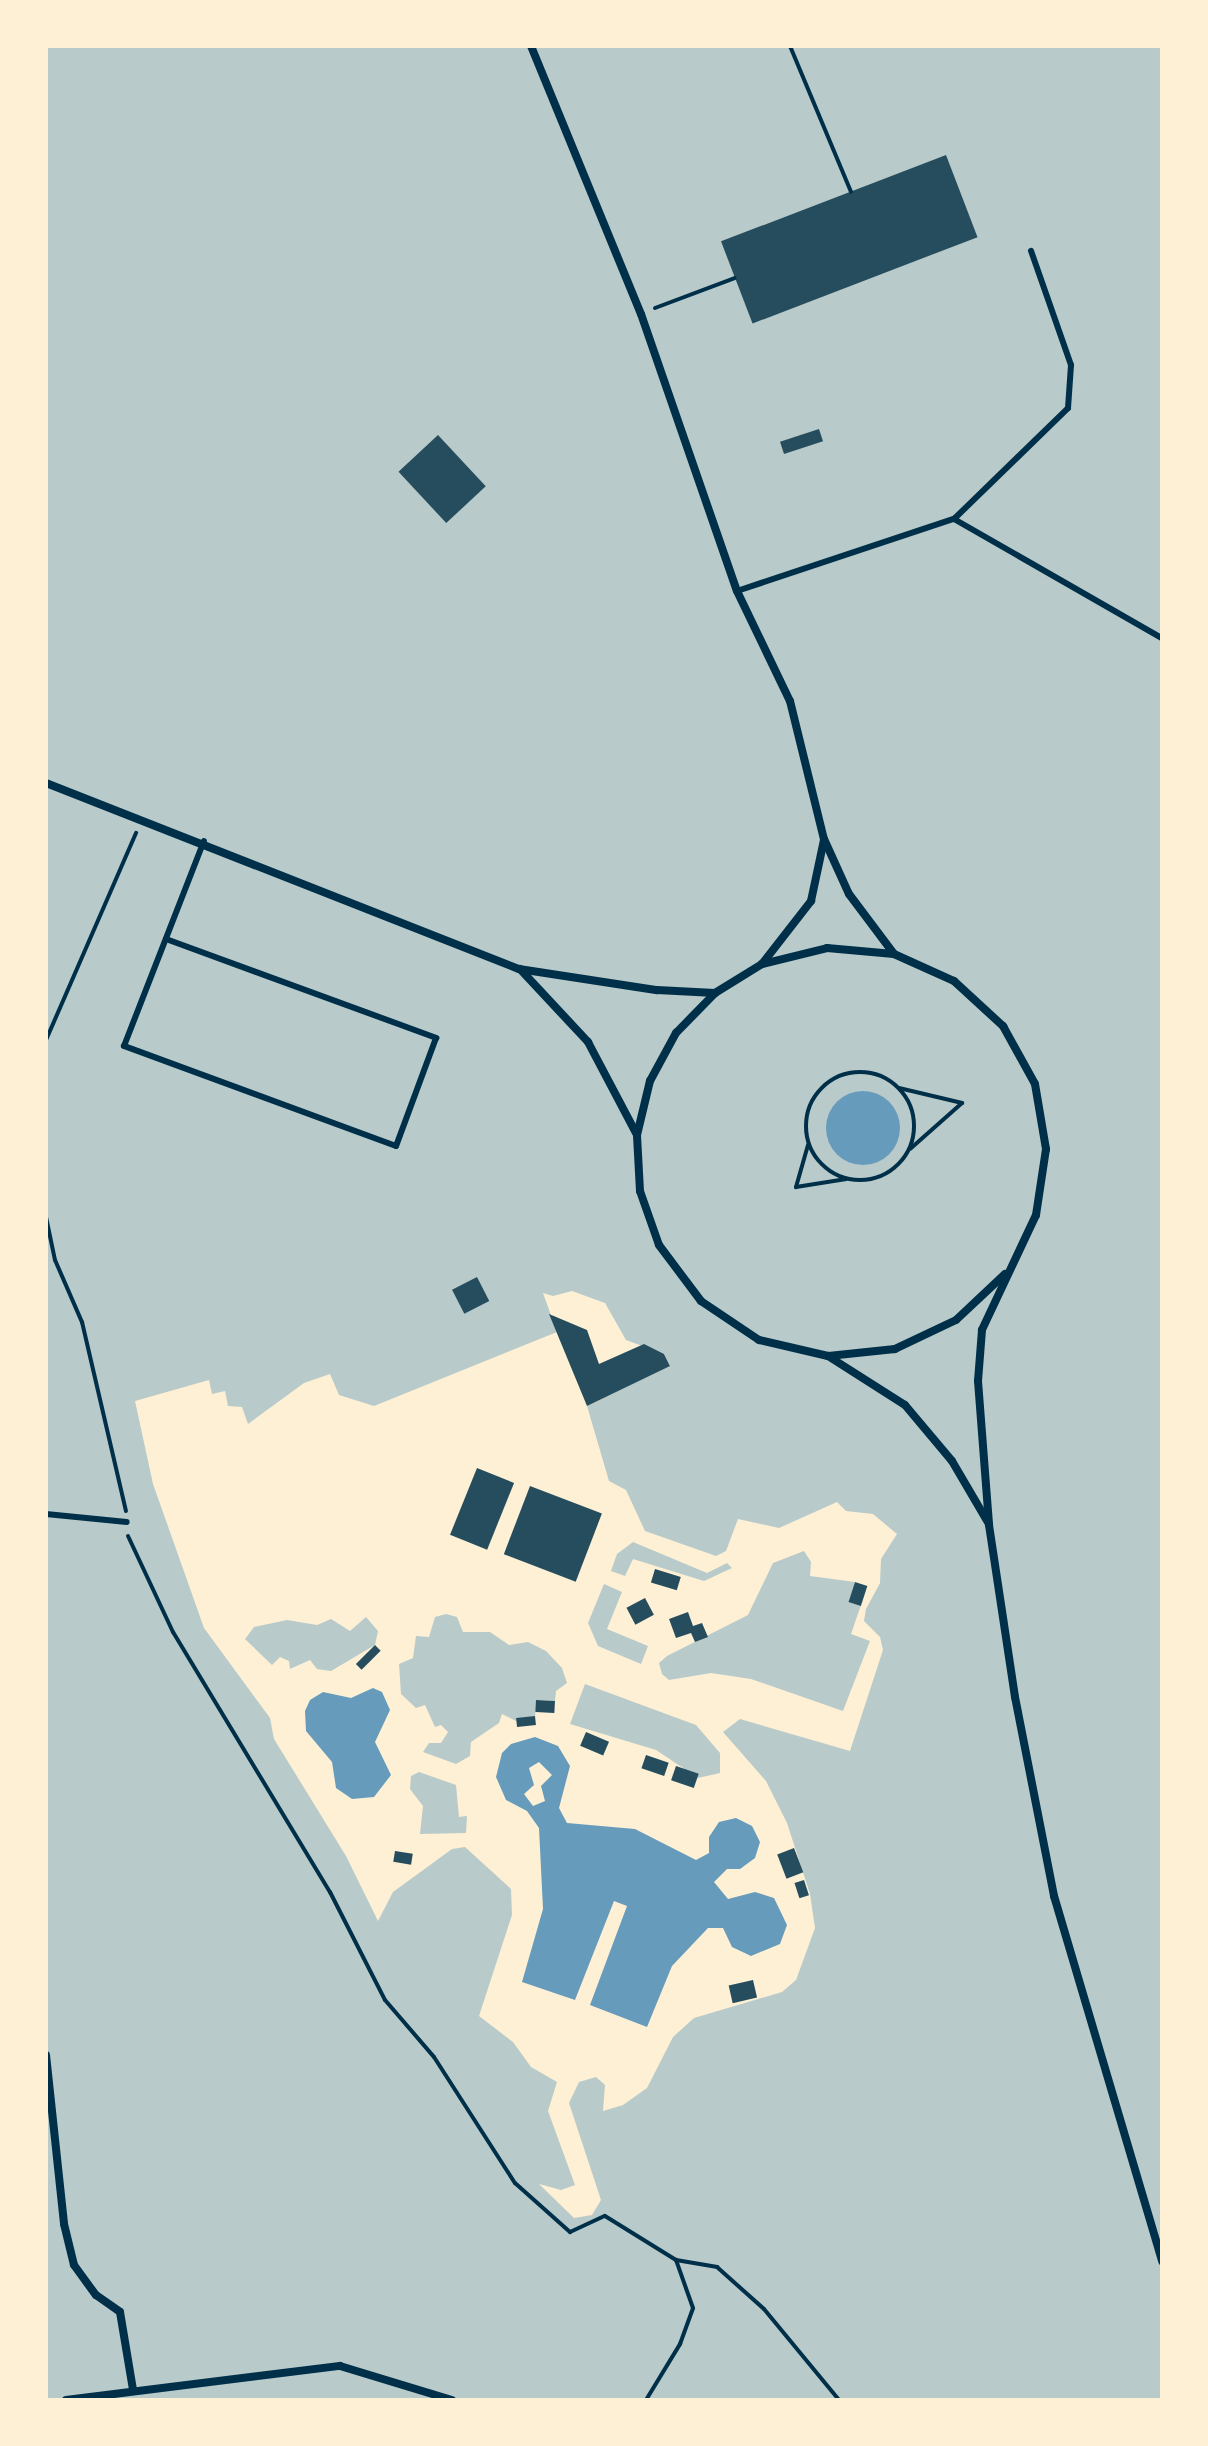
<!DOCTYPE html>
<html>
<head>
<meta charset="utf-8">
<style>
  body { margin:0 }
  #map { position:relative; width:1208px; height:2446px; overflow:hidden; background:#fdf0d5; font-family:Overpass,sans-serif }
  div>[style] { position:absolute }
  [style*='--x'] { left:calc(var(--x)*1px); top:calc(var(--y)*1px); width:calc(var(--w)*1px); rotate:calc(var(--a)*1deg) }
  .green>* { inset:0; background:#b9caca }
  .water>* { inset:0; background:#669bbc }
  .round { border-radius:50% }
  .building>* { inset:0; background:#264d5e; transform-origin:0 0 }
  .path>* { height:4px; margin:-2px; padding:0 2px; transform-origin:2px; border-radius:2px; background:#003049 }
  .path>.ring { margin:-2px; padding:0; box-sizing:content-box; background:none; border:4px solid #003049; border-radius:50% }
  .service>* { height:6px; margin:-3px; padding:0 3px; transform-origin:3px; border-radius:3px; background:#003049 }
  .minor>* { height:8px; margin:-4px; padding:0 4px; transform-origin:4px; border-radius:4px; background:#003049 }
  span { translate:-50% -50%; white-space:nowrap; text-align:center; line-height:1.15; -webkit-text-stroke:7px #fdf0d5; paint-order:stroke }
  .frame { position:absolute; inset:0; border:48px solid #fdf0d5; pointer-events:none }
</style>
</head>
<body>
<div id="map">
  <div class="green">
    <div style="clip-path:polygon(evenodd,46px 46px,1162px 46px,1162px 2400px,46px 2400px,46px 46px,572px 1291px,605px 1303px,626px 1340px,664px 1354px,670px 1365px,587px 1406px,609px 1481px,626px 1490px,645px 1531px,716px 1556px,726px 1551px,738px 1519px,779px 1528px,837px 1502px,846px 1511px,873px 1514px,897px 1534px,881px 1559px,880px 1583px,866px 1609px,864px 1621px,880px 1637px,883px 1650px,850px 1751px,740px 1719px,723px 1732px,766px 1781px,787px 1823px,810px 1894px,815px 1928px,796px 1980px,782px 1992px,694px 2018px,673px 2037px,647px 2088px,623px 2105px,603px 2111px,605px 2085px,596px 2077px,579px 2082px,569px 2103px,601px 2200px,592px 2215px,574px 2218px,539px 2184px,561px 2190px,575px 2185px,548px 2111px,557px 2082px,531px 2067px,513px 2042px,479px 2016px,512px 1915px,511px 1889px,465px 1847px,452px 1849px,393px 1892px,378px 1921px,346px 1856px,274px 1739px,270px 1718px,204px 1628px,153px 1484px,135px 1401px,209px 1380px,212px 1394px,225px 1391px,228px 1406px,242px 1407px,248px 1424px,304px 1383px,330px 1374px,339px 1395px,374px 1406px,557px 1332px,543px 1293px,553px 1296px,572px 1291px)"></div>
    <div style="clip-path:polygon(633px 1542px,707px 1573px,727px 1563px,732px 1568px,704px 1581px,633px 1559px,625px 1576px,611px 1571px,617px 1554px)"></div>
    <div style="clip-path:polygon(804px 1551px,811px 1562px,810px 1576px,855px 1582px,849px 1601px,861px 1605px,851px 1634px,870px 1641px,843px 1711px,751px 1679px,711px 1673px,669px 1680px,662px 1674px,659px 1663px,667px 1656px,748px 1615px,773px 1563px)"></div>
    <div style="clip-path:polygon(604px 1584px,622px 1592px,607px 1629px,648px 1646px,641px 1664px,598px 1646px,588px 1623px)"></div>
    <div style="clip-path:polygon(446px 1614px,457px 1617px,463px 1632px,490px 1632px,509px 1645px,528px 1642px,546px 1651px,562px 1668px,567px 1683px,556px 1691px,555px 1701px,537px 1700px,535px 1716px,516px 1721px,502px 1714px,499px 1723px,471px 1742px,470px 1756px,456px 1764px,423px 1752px,429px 1743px,441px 1743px,448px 1732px,441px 1725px,435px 1727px,425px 1705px,416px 1708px,401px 1694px,399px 1664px,413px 1658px,416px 1636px,429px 1637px,435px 1617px)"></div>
    <div style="clip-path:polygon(366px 1617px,378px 1631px,375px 1645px,331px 1671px,317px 1669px,310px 1660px,290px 1669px,289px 1661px,280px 1657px,272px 1665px,245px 1639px,254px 1627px,287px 1620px,317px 1625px,331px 1619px,350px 1631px)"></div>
    <div style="clip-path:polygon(585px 1684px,696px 1725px,720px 1753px,720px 1773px,698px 1778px,656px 1750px,570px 1724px)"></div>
    <div style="clip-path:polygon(419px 1772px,456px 1785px,459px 1817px,467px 1816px,466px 1833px,420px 1834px,423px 1806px,410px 1789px,411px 1776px)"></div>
  </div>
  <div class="water">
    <div class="round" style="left:826px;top:1091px;width:74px;height:74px"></div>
    <div style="clip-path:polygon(373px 1688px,382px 1692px,390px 1710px,375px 1742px,391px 1775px,374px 1797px,352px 1799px,336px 1788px,332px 1762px,306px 1731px,305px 1711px,310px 1700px,323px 1692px,351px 1698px)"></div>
    <div style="clip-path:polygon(evenodd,535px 1737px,558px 1746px,570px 1766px,559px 1808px,567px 1823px,635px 1829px,696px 1860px,709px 1853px,709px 1837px,719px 1822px,736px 1818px,752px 1826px,760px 1842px,755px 1858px,740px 1869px,727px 1869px,714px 1882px,728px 1899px,755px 1892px,774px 1898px,787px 1925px,780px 1944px,751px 1956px,732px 1947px,723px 1928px,708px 1928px,672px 1966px,647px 2027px,590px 2005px,627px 1906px,614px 1901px,575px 2000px,522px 1982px,543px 1909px,539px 1828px,527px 1811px,506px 1800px,496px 1777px,502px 1753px,511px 1744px,535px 1737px,539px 1762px,552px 1775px,541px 1786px,545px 1801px,533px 1806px,524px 1794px,534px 1785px,529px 1768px,539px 1762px)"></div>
  </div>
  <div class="building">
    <div style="left:946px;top:155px;width:88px;height:241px;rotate:69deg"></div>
    <div style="left:819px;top:429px;width:13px;height:41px;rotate:72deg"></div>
    <div style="left:438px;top:435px;width:70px;height:54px;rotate:47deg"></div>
    <div style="left:477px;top:1277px;width:27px;height:28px;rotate:63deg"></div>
    <div style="clip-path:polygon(549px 1314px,587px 1330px,599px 1364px,644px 1344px,664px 1354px,670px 1366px,587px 1406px)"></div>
    <div style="left:477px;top:1468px;width:40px;height:72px;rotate:22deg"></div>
    <div style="left:530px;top:1486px;width:77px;height:73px;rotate:21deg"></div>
    <div style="left:655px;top:1569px;width:27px;height:14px;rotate:17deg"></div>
    <div style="left:855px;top:1582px;width:13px;height:21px;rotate:18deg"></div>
    <div style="left:645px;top:1598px;width:19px;height:21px;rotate:62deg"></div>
    <div style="clip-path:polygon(688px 1612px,693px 1626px,702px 1623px,708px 1637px,695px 1642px,691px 1633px,676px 1638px,669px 1619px)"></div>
    <div style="left:375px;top:1645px;width:8px;height:27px;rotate:45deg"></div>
    <div style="left:536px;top:1700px;width:19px;height:12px;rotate:3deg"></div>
    <div style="left:535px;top:1716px;width:9px;height:19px;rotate:84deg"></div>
    <div style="left:586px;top:1732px;width:25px;height:15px;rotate:23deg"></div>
    <div style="left:646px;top:1755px;width:24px;height:14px;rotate:19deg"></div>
    <div style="left:676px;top:1766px;width:24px;height:15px;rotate:19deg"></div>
    <div style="left:794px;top:1848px;width:26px;height:18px;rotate:69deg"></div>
    <div style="left:395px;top:1851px;width:18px;height:11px;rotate:9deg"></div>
    <div style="left:804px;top:1880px;width:16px;height:10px;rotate:72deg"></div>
    <div style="left:753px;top:1980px;width:18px;height:25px;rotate:77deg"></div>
  </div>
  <div class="path">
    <div style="--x:790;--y:46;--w:158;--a:67.3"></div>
    <div style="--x:655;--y:308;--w:85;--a:-20.6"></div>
    <div style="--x:46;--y:1040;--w:226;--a:-66.5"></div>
    <div class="ring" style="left:806px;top:1072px;width:104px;height:104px"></div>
    <div style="--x:899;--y:1088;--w:65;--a:13.4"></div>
    <div style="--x:962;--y:1103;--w:69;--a:138.5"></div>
    <div style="--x:808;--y:1145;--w:44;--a:105.9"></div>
    <div style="--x:796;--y:1187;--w:51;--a:-9.1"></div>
    <div style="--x:46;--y:1217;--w:44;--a:78.2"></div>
    <div style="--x:55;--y:1260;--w:68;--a:66.5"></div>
    <div style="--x:82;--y:1322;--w:194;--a:76.9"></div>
    <div style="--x:128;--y:1536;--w:106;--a:64.9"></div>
    <div style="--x:173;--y:1632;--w:304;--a:58.9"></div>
    <div style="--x:330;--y:1892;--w:121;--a:63"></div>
    <div style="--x:385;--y:2000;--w:75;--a:49.3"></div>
    <div style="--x:434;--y:2057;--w:150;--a:57.3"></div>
    <div style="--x:515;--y:2183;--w:74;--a:41.7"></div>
    <div style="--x:570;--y:2232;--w:38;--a:-25"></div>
    <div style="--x:605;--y:2216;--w:84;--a:31.8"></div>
    <div style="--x:676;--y:2260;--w:42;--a:9.7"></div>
    <div style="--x:717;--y:2267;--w:63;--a:41.8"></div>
    <div style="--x:764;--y:2309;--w:118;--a:50.5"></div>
    <div style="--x:646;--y:2400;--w:66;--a:-58.7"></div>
    <div style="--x:680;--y:2344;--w:38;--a:-70"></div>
    <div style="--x:693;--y:2308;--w:51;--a:-109.5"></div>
  </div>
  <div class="service">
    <div style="--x:954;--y:519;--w:159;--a:-44.2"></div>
    <div style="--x:1068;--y:408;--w:43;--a:-86"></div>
    <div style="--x:1071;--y:365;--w:121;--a:-109.3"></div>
    <div style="--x:737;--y:591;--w:229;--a:-18.4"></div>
    <div style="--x:954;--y:519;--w:240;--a:29.8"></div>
    <div style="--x:166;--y:939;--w:288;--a:20.1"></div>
    <div style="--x:436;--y:1038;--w:115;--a:110.3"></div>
    <div style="--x:396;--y:1146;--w:290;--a:-159.8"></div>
    <div style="--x:124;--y:1046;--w:220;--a:-68.7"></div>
    <div style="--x:46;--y:1514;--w:81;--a:5.6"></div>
  </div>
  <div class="minor">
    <div style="--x:531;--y:46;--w:290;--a:67.7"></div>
    <div style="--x:641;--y:314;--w:293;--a:70.9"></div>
    <div style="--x:737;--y:591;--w:122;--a:64.3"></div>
    <div style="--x:790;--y:701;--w:142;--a:76.2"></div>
    <div style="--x:824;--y:839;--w:60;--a:65.6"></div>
    <div style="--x:849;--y:894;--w:75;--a:53.1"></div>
    <div style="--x:46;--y:783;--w:508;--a:21.47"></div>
    <div style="--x:519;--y:969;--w:140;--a:8.7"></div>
    <div style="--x:657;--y:990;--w:58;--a:3"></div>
    <div style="--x:762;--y:964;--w:80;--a:-52.1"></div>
    <div style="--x:811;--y:901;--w:62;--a:-78"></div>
    <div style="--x:520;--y:969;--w:100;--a:47"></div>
    <div style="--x:588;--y:1042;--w:105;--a:62.2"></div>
    <div style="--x:1005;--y:1274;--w:67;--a:136.8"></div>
    <div style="--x:956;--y:1320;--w:68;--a:154.6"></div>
    <div style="--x:895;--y:1349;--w:67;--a:174"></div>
    <div style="--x:828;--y:1356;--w:71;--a:-166.9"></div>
    <div style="--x:759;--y:1340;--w:70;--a:-146.1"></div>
    <div style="--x:701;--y:1301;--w:70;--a:-126.9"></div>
    <div style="--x:659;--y:1245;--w:57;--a:-109.4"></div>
    <div style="--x:640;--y:1191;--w:56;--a:-93.1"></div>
    <div style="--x:637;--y:1135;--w:56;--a:-76.5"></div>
    <div style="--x:650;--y:1081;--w:55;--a:-61.6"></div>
    <div style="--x:676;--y:1033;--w:56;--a:-45.7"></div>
    <div style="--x:715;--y:993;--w:55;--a:-31.7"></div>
    <div style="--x:762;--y:964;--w:67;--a:-13.8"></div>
    <div style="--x:827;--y:948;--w:67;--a:5.1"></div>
    <div style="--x:894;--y:954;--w:66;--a:24.2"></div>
    <div style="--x:954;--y:981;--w:67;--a:42.6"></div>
    <div style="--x:1003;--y:1026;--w:66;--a:61.1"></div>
    <div style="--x:1035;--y:1084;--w:66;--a:80.4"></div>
    <div style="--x:1046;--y:1149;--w:67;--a:98.6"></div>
    <div style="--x:1036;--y:1215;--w:127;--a:115.2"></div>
    <div style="--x:982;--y:1330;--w:51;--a:94.5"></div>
    <div style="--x:978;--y:1381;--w:144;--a:85.6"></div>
    <div style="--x:989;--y:1525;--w:174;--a:81.4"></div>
    <div style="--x:1015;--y:1697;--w:203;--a:78.9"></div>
    <div style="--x:1054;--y:1896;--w:381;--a:73.5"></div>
    <div style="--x:828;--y:1356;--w:91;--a:32.5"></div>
    <div style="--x:905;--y:1405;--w:73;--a:50"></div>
    <div style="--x:952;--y:1461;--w:73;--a:59.6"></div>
    <div style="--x:46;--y:2055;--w:170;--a:83.9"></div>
    <div style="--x:64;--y:2224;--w:42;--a:76.3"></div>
    <div style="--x:74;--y:2265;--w:37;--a:54"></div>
    <div style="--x:96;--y:2295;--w:29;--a:35"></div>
    <div style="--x:120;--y:2312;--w:79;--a:80.5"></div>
    <div style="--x:66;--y:2400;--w:276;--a:-7.1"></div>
    <div style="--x:340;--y:2366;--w:117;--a:16.9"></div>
  </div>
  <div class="frame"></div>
</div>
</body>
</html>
